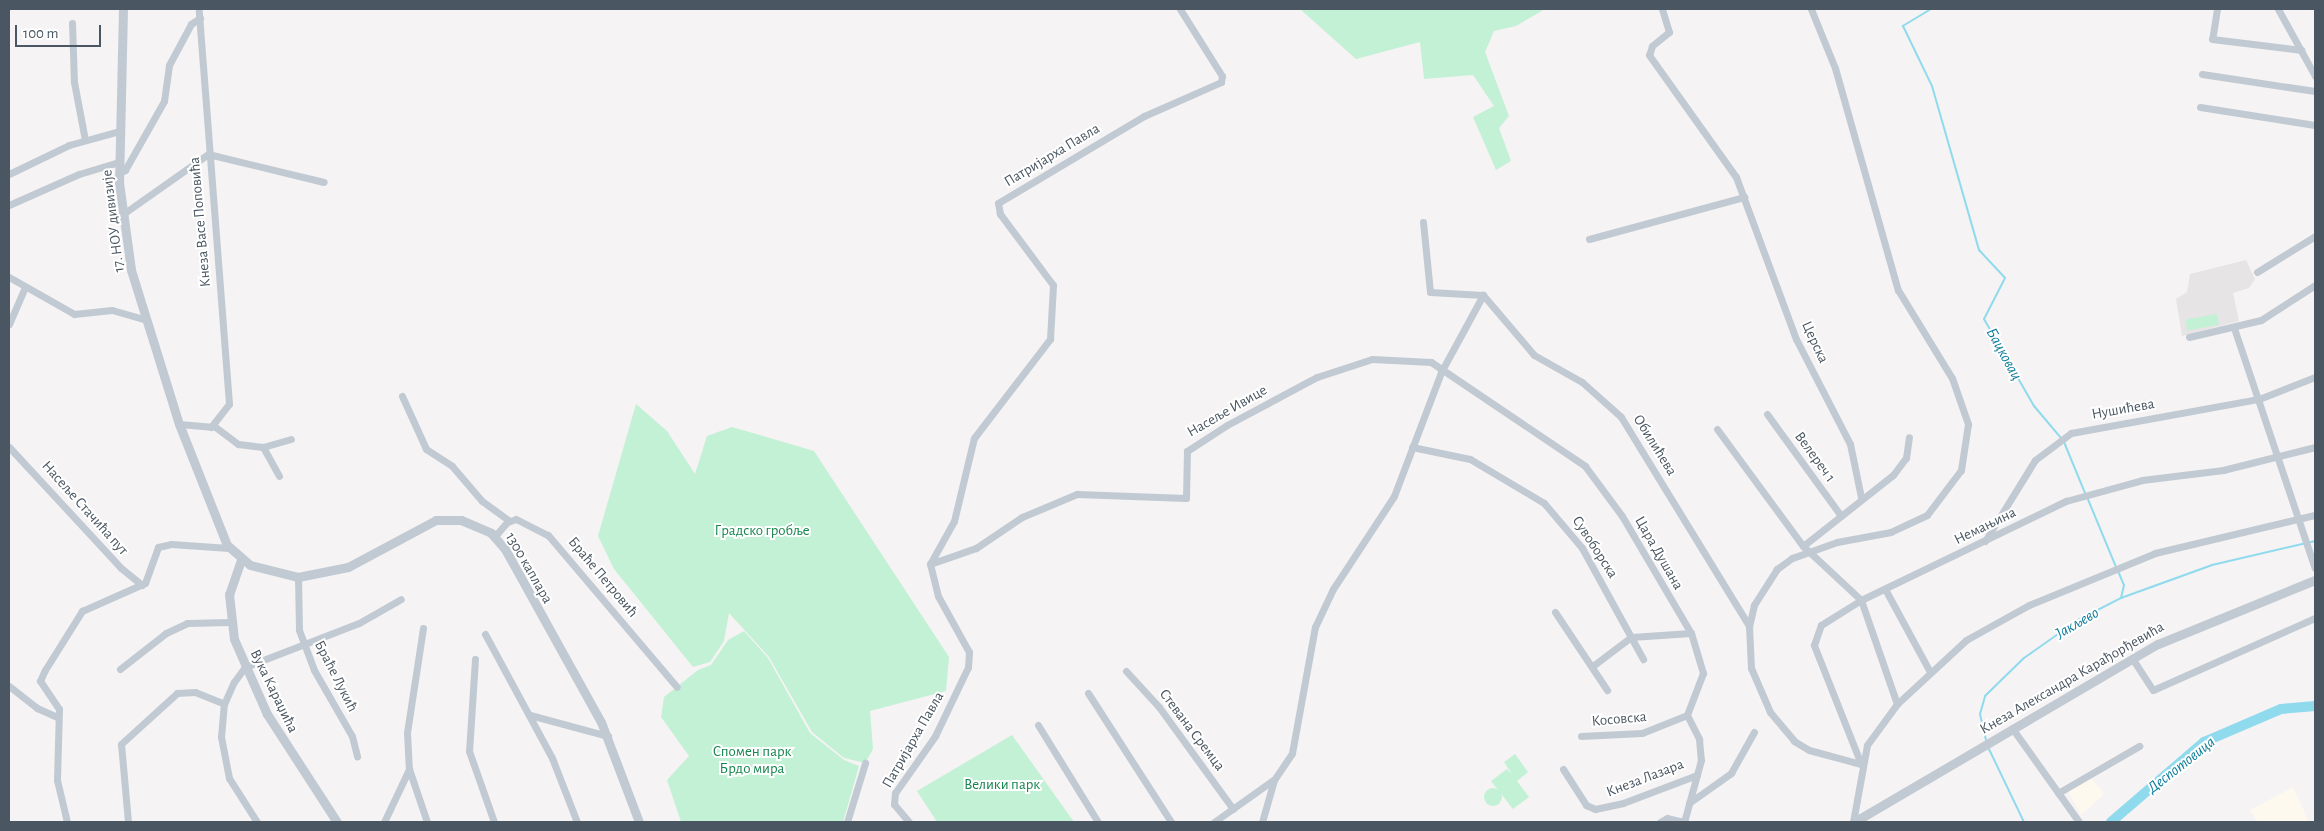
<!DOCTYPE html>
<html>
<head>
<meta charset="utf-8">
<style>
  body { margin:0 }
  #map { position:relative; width:2324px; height:831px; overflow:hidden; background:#f5f3f3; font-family:"Alegreya Sans",sans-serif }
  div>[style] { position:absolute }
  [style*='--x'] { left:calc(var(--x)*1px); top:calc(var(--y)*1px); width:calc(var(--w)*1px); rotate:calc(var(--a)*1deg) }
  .commercial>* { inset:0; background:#fdf9ef }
  .education>* { inset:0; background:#e6e4e5 }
  .green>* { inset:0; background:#c3f1d5; transform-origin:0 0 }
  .round { border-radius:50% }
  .stream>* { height:2px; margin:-1px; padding:0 1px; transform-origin:1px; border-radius:1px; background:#90daee }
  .river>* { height:10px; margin:-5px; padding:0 5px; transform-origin:5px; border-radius:5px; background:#90daee }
  .minor>* { height:7px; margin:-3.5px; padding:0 3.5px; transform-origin:3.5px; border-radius:3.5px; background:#c1cad2 }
  .tertiary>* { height:9px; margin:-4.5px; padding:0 4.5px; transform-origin:4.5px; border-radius:4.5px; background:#c1cad2 }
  span { translate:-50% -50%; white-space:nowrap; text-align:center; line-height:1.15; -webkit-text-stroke:4px #fff; paint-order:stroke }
  .street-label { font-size:15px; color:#4a5661 }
  .park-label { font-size:15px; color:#17864f }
  .water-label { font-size:16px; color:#0c7c9b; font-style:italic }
  .frame { position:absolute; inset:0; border:10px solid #4a5661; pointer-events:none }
  .scale { position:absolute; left:15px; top:25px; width:86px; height:22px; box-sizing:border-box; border:2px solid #4a5661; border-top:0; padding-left:6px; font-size:15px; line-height:18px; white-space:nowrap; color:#4a5661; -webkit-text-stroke:4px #fff; paint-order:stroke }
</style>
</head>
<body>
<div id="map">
  <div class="commercial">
    <div style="clip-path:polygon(2091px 777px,2104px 794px,2081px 815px,2068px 791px)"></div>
    <div style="clip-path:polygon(2293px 787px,2309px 822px,2257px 822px,2250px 810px)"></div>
  </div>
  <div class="education">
    <div style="clip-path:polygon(2246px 260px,2255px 279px,2249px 288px,2233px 293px,2239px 321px,2182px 336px,2176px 299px,2187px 292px,2190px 274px)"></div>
  </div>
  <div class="green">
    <div style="clip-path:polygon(1300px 9px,1545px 9px,1516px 26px,1494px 31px,1485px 52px,1509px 116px,1499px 128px,1511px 161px,1496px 170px,1473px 117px,1494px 106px,1473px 75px,1424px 79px,1420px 42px,1356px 59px)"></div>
    <div style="left:2217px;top:314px;width:11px;height:32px;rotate:80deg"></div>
    <div style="clip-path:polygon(636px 404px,667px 431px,695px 474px,707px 436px,732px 427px,814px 451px,949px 657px,946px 691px,870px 711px,873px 749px,865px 763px,844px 758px,812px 732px,769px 657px,729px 613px,724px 641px,710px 662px,693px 667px,614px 569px,598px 536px)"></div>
    <div style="clip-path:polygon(744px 631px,768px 658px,810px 733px,844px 760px,859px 766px,843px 822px,681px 822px,667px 780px,689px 756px,661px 717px,664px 697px,698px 670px,711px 665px,728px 640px)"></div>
    <div style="clip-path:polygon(1012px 735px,1074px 822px,937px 822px,917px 791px)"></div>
    <div style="clip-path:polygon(1515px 754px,1528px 772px,1517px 781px,1529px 797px,1513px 809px,1491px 781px,1507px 769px,1512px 774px,1504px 762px)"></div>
    <div class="round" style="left:1484px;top:788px;width:18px;height:18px"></div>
  </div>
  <div class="stream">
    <div style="--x:1931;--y:9;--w:33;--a:149"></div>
    <div style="--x:1903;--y:26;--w:67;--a:64.2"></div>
    <div style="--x:1932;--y:86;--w:171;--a:74"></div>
    <div style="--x:1979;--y:250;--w:38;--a:47"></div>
    <div style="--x:2005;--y:278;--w:46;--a:117.1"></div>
    <div style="--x:1984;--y:319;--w:100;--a:60.1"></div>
    <div style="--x:2034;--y:406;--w:42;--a:49.8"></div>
    <div style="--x:2064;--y:442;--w:55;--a:67.6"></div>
    <div style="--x:2087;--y:497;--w:76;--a:67.5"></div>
    <div style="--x:2118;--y:571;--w:15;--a:67"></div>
    <div style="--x:2124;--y:585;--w:13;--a:103"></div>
    <div style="--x:1986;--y:740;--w:27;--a:-103"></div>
    <div style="--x:1980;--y:714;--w:19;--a:-74"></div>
    <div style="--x:1985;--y:696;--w:54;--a:-44.3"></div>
    <div style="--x:2024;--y:658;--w:66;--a:-35.1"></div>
    <div style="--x:2078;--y:620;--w:48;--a:-27.1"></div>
    <div style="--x:2121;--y:598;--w:97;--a:-19.9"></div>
    <div style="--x:2212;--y:565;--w:106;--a:-13.1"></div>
    <div style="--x:1988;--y:747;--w:83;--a:64.4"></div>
  </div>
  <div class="river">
    <div style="--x:2111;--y:822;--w:123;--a:-40.7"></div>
    <div style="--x:2204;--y:742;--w:84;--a:-23.2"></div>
    <div style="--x:2281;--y:709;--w:34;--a:-5"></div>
  </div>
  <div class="minor">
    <div style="--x:1662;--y:9;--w:24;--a:73"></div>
    <div style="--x:1669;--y:32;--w:22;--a:141"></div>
    <div style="--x:1652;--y:46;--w:9;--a:108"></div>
    <div style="--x:1649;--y:55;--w:150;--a:54.5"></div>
    <div style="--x:1736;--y:177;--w:173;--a:69.7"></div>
    <div style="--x:1796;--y:339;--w:118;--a:62.8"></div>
    <div style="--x:1850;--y:444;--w:54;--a:78.3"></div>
    <div style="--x:1811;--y:9;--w:64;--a:67.9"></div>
    <div style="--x:1835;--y:68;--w:231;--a:74.2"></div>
    <div style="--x:1898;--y:290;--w:103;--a:58.5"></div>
    <div style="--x:1952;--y:378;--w:49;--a:70.8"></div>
    <div style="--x:1968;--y:424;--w:47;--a:98.7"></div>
    <div style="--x:1961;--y:470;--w:56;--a:127.1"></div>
    <div style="--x:1927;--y:515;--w:40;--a:155"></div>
    <div style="--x:1891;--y:532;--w:55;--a:169.5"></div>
    <div style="--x:1837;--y:542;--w:48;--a:160.4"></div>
    <div style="--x:1792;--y:558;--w:19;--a:144"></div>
    <div style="--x:1777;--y:569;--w:43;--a:122.6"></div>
    <div style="--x:1754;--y:605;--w:22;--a:103"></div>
    <div style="--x:1749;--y:626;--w:42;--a:87.3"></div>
    <div style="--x:1751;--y:668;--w:48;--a:66.6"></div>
    <div style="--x:1770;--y:712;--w:38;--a:50"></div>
    <div style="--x:1794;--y:741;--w:17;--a:31"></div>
    <div style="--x:1809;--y:750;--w:54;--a:15.1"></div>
    <div style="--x:2217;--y:9;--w:30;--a:99"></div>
    <div style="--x:2212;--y:39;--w:90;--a:7"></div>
    <div style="--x:2278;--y:9;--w:77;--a:61.1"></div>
    <div style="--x:72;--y:23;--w:59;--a:88.1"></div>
    <div style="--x:74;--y:82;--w:59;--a:79.3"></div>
    <div style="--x:2202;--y:74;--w:114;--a:8.6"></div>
    <div style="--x:2200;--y:107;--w:116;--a:8.9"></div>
    <div style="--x:119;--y:173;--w:7;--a:-27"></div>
    <div style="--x:125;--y:170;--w:79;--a:-60.5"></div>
    <div style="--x:164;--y:101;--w:36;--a:-82"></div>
    <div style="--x:169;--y:65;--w:47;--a:-61.8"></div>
    <div style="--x:191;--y:24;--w:11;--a:-34"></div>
    <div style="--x:9;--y:174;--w:67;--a:-25.8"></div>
    <div style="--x:69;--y:145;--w:52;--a:-15.6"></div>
    <div style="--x:9;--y:205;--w:77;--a:-23.9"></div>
    <div style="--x:79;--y:174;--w:42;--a:-16.7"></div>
    <div style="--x:123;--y:214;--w:104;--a:-35.2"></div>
    <div style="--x:208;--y:154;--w:119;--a:13.6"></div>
    <div style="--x:1423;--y:222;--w:70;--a:84.3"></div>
    <div style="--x:1430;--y:292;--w:53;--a:3.2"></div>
    <div style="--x:1483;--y:295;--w:79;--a:49.6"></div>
    <div style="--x:1534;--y:355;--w:55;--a:29.4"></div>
    <div style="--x:1582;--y:382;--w:52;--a:41.9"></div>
    <div style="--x:1621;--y:417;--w:245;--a:58.5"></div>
    <div style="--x:1589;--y:239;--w:161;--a:-15.2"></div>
    <div style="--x:2257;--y:272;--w:68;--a:-31.8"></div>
    <div style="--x:9;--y:277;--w:75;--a:29.6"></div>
    <div style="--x:74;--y:314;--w:38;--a:-6"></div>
    <div style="--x:112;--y:310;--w:35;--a:16"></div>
    <div style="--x:9;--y:324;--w:40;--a:-66.6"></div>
    <div style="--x:2234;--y:328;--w:253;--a:71.4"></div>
    <div style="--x:2189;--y:337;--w:74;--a:-13.3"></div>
    <div style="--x:2261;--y:320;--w:64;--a:-32.9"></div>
    <div style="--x:402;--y:396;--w:58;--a:65.6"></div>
    <div style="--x:426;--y:449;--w:31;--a:33"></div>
    <div style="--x:452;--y:466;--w:46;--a:49.4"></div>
    <div style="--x:482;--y:501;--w:34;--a:36"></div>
    <div style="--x:1767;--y:414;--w:126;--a:54"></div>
    <div style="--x:179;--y:424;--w:32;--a:5"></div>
    <div style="--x:211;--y:427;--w:29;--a:-52"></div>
    <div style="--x:229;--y:404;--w:394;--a:-94.4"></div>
    <div style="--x:214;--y:426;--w:30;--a:37"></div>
    <div style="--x:238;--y:444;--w:25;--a:7"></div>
    <div style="--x:263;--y:447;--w:29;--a:-16"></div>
    <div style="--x:1717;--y:429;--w:145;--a:53.7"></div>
    <div style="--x:9;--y:447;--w:165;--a:47.2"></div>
    <div style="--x:121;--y:568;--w:27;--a:39"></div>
    <div style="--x:263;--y:447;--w:33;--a:61"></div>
    <div style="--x:1412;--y:447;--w:59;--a:11.7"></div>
    <div style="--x:1470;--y:459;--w:86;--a:30.7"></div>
    <div style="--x:1544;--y:503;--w:59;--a:49.8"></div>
    <div style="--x:1582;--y:548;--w:127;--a:61.2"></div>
    <div style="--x:495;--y:536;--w:18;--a:-49"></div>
    <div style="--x:507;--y:522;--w:9;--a:-18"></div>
    <div style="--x:516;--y:519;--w:36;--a:27"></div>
    <div style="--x:548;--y:535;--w:199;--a:49.7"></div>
    <div style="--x:1985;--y:541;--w:95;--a:-58.3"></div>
    <div style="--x:2035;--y:460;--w:45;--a:-36.9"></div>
    <div style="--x:2071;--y:433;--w:191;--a:-10.3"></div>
    <div style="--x:2259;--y:399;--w:60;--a:-21.4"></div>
    <div style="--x:930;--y:564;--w:49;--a:-19.2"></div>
    <div style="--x:976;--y:548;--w:55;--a:-34"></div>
    <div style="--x:1022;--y:517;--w:60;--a:-22.7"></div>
    <div style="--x:1077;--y:494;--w:109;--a:2.1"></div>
    <div style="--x:1186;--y:498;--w:47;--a:-88.8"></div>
    <div style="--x:1187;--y:451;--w:48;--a:-33"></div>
    <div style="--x:1227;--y:425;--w:102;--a:-28.1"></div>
    <div style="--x:1317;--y:377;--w:58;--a:-18.1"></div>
    <div style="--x:1372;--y:359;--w:59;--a:2.9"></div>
    <div style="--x:1431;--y:362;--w:186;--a:34"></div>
    <div style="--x:1585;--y:466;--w:62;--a:53.5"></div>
    <div style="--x:1622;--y:516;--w:136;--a:59.5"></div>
    <div style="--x:1691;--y:633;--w:42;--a:73.3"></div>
    <div style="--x:1703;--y:673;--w:45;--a:110.9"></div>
    <div style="--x:1687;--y:715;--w:27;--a:63"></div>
    <div style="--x:1699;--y:739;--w:21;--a:85"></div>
    <div style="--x:1701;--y:760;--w:64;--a:105.3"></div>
    <div style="--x:1684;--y:822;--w:17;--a:-167"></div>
    <div style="--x:1667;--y:818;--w:8;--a:150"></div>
    <div style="--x:298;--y:577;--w:53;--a:88.9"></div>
    <div style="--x:299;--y:630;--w:43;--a:69.4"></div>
    <div style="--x:314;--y:670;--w:76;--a:60.1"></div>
    <div style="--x:352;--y:736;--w:21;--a:76"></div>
    <div style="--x:1885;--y:589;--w:94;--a:61.5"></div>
    <div style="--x:1555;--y:612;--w:94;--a:56.3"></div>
    <div style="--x:423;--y:628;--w:106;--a:98.7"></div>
    <div style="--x:407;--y:733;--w:36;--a:87"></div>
    <div style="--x:409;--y:769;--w:56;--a:71.2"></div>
    <div style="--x:485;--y:634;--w:141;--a:61.6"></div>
    <div style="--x:552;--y:758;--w:69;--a:68.7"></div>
    <div style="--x:2132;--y:658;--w:38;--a:57"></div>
    <div style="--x:2153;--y:690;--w:177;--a:-24"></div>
    <div style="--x:475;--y:659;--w:92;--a:93.7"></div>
    <div style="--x:469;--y:751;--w:75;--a:70.6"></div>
    <div style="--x:1594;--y:665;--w:46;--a:-37.1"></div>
    <div style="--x:1631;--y:637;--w:60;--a:-3.8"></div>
    <div style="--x:120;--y:669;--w:58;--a:-38"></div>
    <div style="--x:166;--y:633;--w:23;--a:-25"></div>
    <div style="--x:187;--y:623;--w:43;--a:-1.3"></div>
    <div style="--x:1126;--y:671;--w:49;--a:47.5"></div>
    <div style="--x:1159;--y:707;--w:126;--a:54"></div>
    <div style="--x:9;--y:686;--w:36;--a:38"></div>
    <div style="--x:37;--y:708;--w:22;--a:24"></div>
    <div style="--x:1088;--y:693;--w:153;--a:57.2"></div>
    <div style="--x:1897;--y:704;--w:110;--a:-109.1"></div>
    <div style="--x:1861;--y:600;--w:79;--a:-137"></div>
    <div style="--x:1803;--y:546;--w:115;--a:-38.3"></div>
    <div style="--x:1893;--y:475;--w:21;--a:-53"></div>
    <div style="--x:1906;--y:458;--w:21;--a:-82"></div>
    <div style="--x:530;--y:715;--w:81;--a:15.1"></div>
    <div style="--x:1038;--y:725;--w:114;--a:58.3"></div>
    <div style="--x:2012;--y:728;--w:115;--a:54.5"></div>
    <div style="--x:1581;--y:736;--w:61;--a:-2.8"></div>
    <div style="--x:1642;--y:733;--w:48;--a:-21.8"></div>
    <div style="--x:1861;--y:764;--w:128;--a:-111.6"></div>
    <div style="--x:1814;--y:645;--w:21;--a:-71"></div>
    <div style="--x:1821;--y:625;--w:47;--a:-32"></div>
    <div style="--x:1861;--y:600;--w:228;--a:-25.8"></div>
    <div style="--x:2066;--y:501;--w:79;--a:-15.4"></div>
    <div style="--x:2142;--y:480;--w:82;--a:-7"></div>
    <div style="--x:2223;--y:470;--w:95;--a:-14"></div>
    <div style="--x:1563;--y:769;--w:43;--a:57.4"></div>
    <div style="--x:1586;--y:805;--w:10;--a:24"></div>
    <div style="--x:1595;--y:809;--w:29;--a:-12"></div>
    <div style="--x:1623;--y:803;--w:79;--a:-20.7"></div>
    <div style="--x:2058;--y:793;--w:94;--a:-30.1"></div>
    <div style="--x:1689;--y:803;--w:52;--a:-35.5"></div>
    <div style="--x:1731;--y:773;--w:47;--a:-60.7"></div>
    <div style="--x:67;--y:822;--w:43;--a:-103.4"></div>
    <div style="--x:57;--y:780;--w:71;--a:-88.4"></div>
    <div style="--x:59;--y:709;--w:34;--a:-124"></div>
    <div style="--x:40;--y:681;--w:12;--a:-66"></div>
    <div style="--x:45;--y:670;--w:70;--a:-57.9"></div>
    <div style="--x:82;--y:611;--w:69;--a:-24"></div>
    <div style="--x:145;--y:583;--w:38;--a:-70"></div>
    <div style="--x:158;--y:547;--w:13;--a:-13"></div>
    <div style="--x:171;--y:544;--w:58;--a:3.9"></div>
    <div style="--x:128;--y:822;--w:78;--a:-95.1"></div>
    <div style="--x:121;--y:744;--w:76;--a:-42.3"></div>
    <div style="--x:177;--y:693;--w:18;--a:-3"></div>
    <div style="--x:195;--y:692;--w:31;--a:22"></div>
    <div style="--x:257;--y:822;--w:52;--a:-122.5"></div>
    <div style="--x:229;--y:778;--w:42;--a:-101"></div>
    <div style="--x:221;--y:737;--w:33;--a:-85"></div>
    <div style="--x:224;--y:704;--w:24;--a:-66"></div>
    <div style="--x:234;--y:682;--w:19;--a:-54"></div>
    <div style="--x:245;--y:667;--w:122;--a:-21.1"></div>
    <div style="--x:359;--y:623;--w:48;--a:-29.7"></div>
    <div style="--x:384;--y:822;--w:59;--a:-64.7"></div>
    <div style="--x:847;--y:822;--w:62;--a:-73"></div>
    <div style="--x:909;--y:822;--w:23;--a:-130"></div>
    <div style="--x:894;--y:804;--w:11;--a:-85"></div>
    <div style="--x:895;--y:793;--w:70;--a:-54.9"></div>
    <div style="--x:935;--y:736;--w:76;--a:-64.4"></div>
    <div style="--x:968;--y:667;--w:15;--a:-86"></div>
    <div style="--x:969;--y:652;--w:64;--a:-119"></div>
    <div style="--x:938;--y:596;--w:33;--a:-104"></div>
    <div style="--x:930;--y:564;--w:49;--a:-60.8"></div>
    <div style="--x:954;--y:521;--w:85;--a:-76.5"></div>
    <div style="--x:974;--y:438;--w:125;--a:-52.5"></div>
    <div style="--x:1050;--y:339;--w:54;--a:-86.8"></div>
    <div style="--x:1053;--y:285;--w:89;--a:-126.7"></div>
    <div style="--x:1000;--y:214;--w:11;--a:-100"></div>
    <div style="--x:998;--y:203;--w:170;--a:-30.8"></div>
    <div style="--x:1144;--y:116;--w:84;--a:-23.8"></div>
    <div style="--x:1221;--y:82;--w:6;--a:-81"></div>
    <div style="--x:1222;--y:76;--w:79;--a:-122.1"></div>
    <div style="--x:1214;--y:822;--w:72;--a:-35.4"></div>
    <div style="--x:1262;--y:822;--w:44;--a:-74.1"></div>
    <div style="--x:1274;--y:780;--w:32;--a:-56"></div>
    <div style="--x:1292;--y:753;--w:128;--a:-79.7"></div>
    <div style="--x:1315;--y:627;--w:42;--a:-64.7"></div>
    <div style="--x:1333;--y:589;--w:111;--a:-56.7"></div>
    <div style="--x:1394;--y:496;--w:133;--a:-69.2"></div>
    <div style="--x:1441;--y:372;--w:88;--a:-61.4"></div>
    <div style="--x:1853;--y:822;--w:78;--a:-79.7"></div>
    <div style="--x:1867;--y:745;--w:51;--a:-53.8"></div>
    <div style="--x:1897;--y:704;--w:94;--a:-42.8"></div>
    <div style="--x:1966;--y:640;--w:72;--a:-29.1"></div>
    <div style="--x:2029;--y:605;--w:136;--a:-22.4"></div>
    <div style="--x:2155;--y:553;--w:164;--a:-13.4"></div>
  </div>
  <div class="tertiary">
    <div style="--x:123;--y:9;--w:173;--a:91.3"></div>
    <div style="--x:119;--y:182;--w:89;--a:82.2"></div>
    <div style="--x:131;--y:270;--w:161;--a:72.7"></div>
    <div style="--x:179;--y:424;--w:130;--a:68.4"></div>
    <div style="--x:227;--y:545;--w:30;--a:41"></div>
    <div style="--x:250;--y:565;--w:49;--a:14"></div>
    <div style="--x:298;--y:577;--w:51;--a:-11.3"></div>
    <div style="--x:348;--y:567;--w:100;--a:-28.1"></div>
    <div style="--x:436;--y:520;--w:25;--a:0"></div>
    <div style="--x:461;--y:520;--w:33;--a:23"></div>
    <div style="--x:491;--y:533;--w:21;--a:49"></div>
    <div style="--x:505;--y:549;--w:198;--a:61"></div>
    <div style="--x:601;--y:722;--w:107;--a:69.2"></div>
    <div style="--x:241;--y:560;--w:36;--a:109"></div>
    <div style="--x:229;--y:594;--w:45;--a:83.7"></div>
    <div style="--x:234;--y:639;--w:82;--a:66.3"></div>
    <div style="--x:267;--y:714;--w:129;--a:57.1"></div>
    <div style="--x:1854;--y:822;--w:352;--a:-30.4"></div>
    <div style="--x:2158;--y:644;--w:170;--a:-22.2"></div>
  </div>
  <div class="street-label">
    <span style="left:1052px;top:155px;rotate:-31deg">Патријарха Павла</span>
    <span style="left:113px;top:221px;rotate:-97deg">17. НОУ дивизије</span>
    <span style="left:200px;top:222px;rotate:-95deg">Кнеза Васе Поповића</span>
    <span style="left:1815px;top:342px;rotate:65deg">Церска</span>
    <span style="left:2123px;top:409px;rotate:-10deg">Нушићева</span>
    <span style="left:1227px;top:411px;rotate:-30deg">Насеље Ивице</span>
    <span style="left:1655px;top:445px;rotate:58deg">Обилићева</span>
    <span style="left:1815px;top:457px;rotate:54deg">Велереч 1</span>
    <span style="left:85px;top:508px;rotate:48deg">Насеље Стачића пут</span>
    <span style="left:1985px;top:526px;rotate:-26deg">Немањина</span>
    <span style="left:1595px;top:547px;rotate:57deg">Сувоборска</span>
    <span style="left:1659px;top:553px;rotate:60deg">Цара Душана</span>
    <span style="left:529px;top:568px;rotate:60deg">1300 каплара</span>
    <span style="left:603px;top:577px;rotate:50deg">Браће Петровић</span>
    <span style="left:336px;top:676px;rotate:63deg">Браће Лукић</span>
    <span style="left:2072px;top:678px;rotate:-30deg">Кнеза Александра Карађорђевића</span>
    <span style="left:274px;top:691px;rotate:64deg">Вука Караџића</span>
    <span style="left:1619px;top:719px;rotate:-5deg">Косовска</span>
    <span style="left:1192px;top:730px;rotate:53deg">Стевана Сремца</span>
    <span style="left:913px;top:740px;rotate:-60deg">Патријарха Павла</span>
    <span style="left:1645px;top:778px;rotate:-21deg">Кнеза Лазара</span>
  </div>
  <div class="park-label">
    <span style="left:762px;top:531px">Градско гробље</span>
    <span style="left:752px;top:760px">Спомен парк<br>Брдо мира</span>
    <span style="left:1002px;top:785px">Велики парк</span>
  </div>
  <div class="water-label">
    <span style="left:2004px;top:354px;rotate:61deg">Бацковац</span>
    <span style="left:2077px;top:623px;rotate:-30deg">Јакљево</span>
    <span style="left:2181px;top:765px;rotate:-38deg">Деспотовица</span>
  </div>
  <div class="frame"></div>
  <div class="scale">100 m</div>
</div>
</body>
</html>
